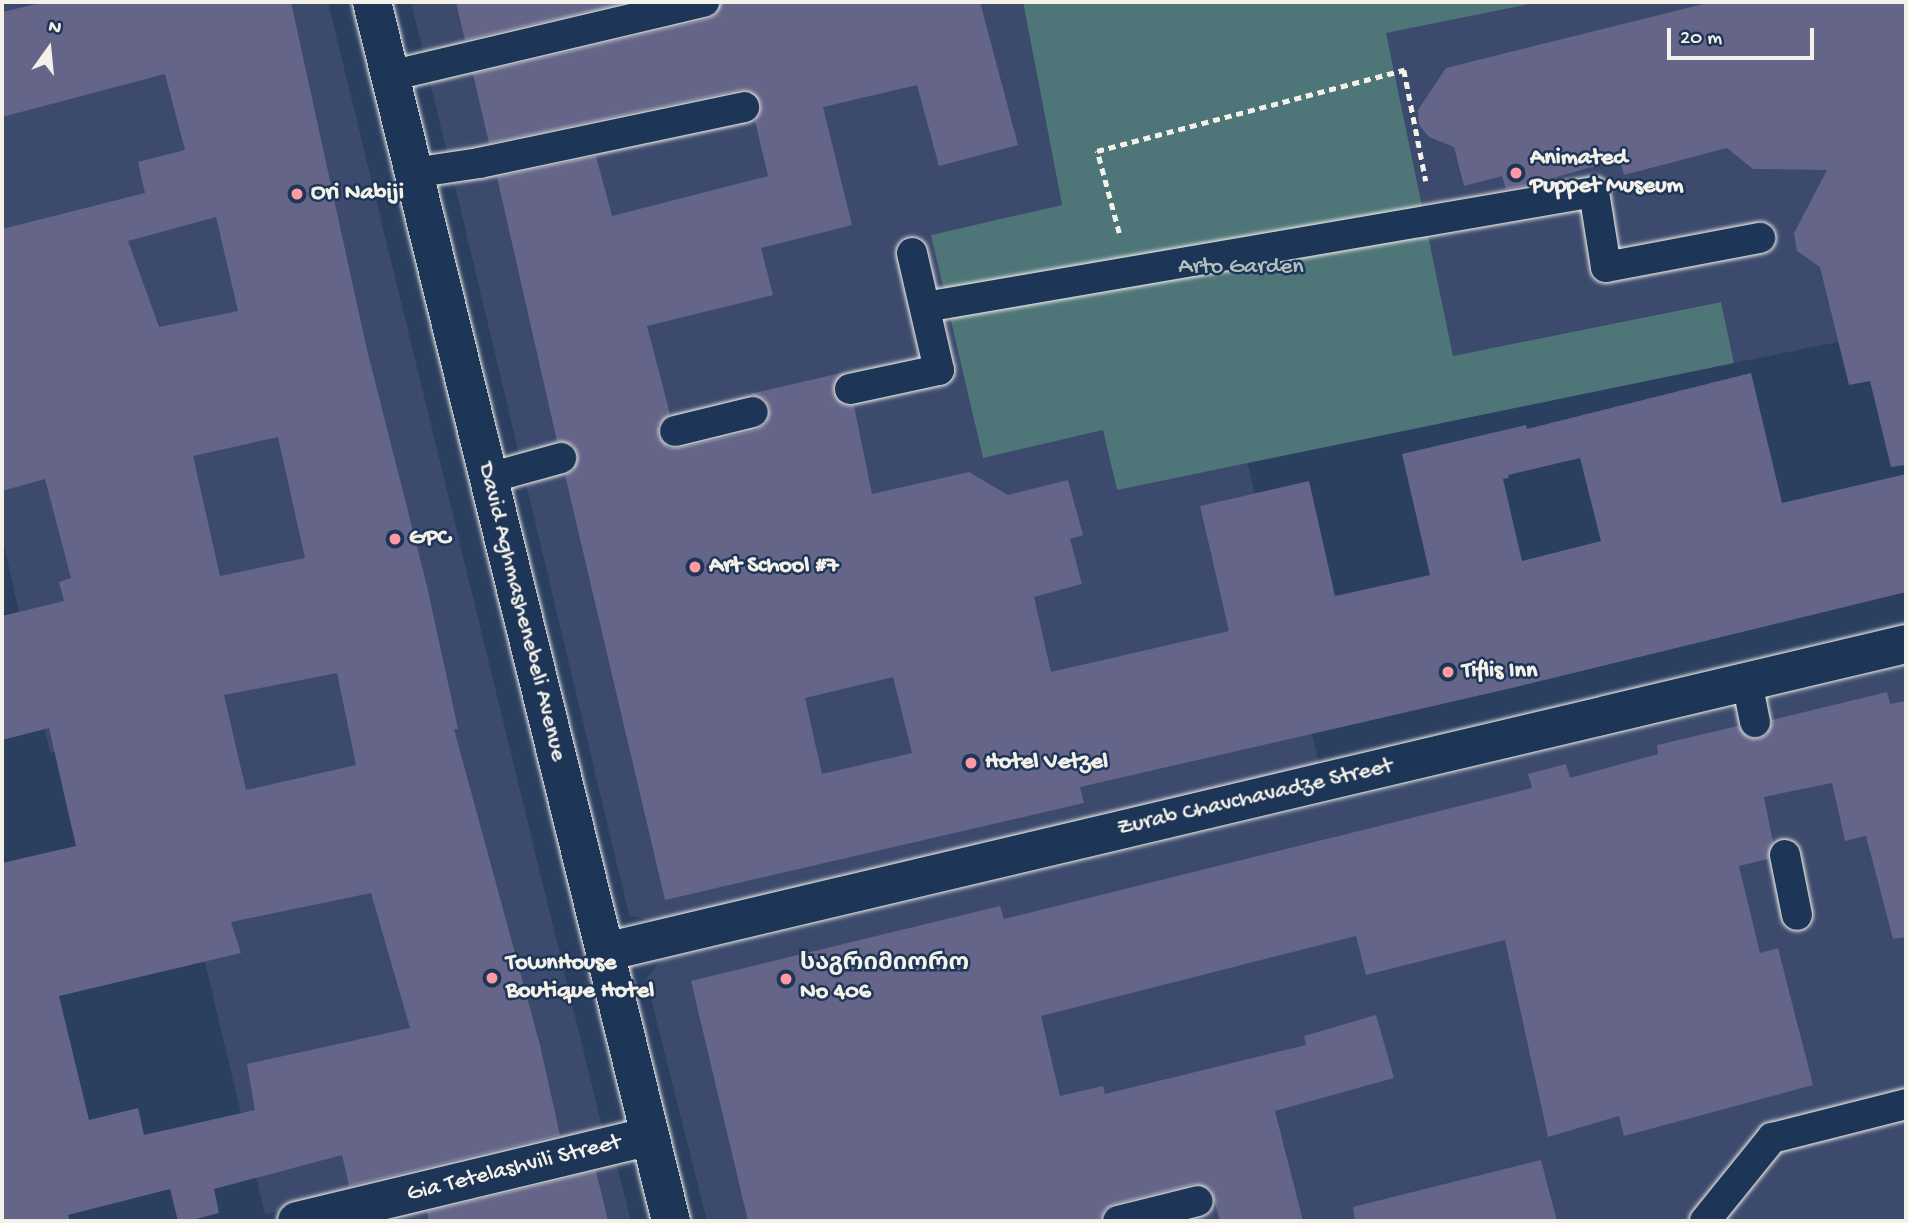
<!DOCTYPE html>
<html>
<head>
<meta charset="utf-8">
<style>
  body { margin:0 }
  #map { position:relative; width:1908px; height:1223px; overflow:hidden; background:#2b3f61; font-family:"Gochi Hand","Noto Sans Georgian",sans-serif }
  div>[style] { position:absolute }
  [style*='--x'] { left:calc(var(--x)*1px); top:calc(var(--y)*1px); width:calc(var(--w)*1px); rotate:calc(var(--a)*1deg) }
  .built>* { inset:0; background:#3c4a6d }
  .green>* { inset:0; background:#4e7578 }
  .building>* { inset:0; background:#646588 }
  .path>* { height:4.5px; margin-top:-2.25px; transform-origin:0; background:repeating-linear-gradient(90deg,#f4f1e8 0 7px,transparent 0 12px) }
  .roads { filter:drop-shadow(0 0 2px #f4f1e8) drop-shadow(0 0 2px #f4f1e8) }
  .service>* { height:30px; margin:-15px; padding:0 15px; transform-origin:15px; border-radius:15px; background:#1d3557 }
  .minor>* { height:38px; margin:-19px; padding:0 19px; transform-origin:19px; border-radius:19px; background:#1d3557 }
  .secondary>* { height:38px; margin:-19px; padding:0 19px; transform-origin:19px; border-radius:19px; background:#1d3557 }
  .dots>* { width:19px; height:19px; translate:-50% -50%; box-sizing:border-box; border:4px solid #1d3557; border-radius:50% }
  span { translate:-50% -50%; white-space:nowrap; text-align:center; line-height:1.15; -webkit-text-stroke:5px #1d3557; paint-order:stroke }
  .poi-label { font-size:24px; color:#f4f1e8; font-weight:700 }
  .left { translate:0 -50%; text-align:left }
  .park-label { font-size:24px; color:#b2bfbb }
  .street-label { font-size:24px; color:#f4f1e8 }
  .frame { position:absolute; inset:0; border:4px solid #f4f1e8; pointer-events:none }
  .north { position:absolute; left:14px; top:14px; width:70px; height:70px; -webkit-text-stroke:5px #1d3557; paint-order:stroke; rotate:15deg; font-size:19px; font-weight:700; line-height:28px; text-align:center; color:#f4f1e8 }
  .north::after { content:''; display:block; margin:auto; width:24px; height:32px; background:#f4f1e8; clip-path:polygon(50% 0,100% 100%,50% 72%,0 100%) }
  .scale { position:absolute; left:1667px; top:28px; width:147px; height:32px; box-sizing:border-box; border:4px solid #f4f1e8; border-top:0; padding-left:9px; font-size:21px; line-height:24px; white-space:nowrap; color:#f4f1e8; -webkit-text-stroke:5px #1d3557; paint-order:stroke }
</style>
</head>
<body>
<div id="map">
  <div class="built">
    <div style="clip-path:polygon(2px 2px,328px 2px,602px 1127px,589px 1139px,265px 1214px,150px 732px,50px 753px,2px 536px)"></div>
    <div style="clip-path:polygon(411px 2px,711px 2px,712px 5px,727px 2px,1023px 2px,1062px 205px,932px 235px,983px 457px,1103px 430px,1117px 489px,1247px 461px,1319px 764px,659px 923px,629px 915px)"></div>
    <div style="clip-path:polygon(1539px 2px,1843px 2px,1852px 43px,1906px 32px,1906px 113px,1869px 121px,1906px 300px,1906px 328px,1734px 363px,1721px 302px,1453px 357px,1385px 33px)"></div>
    <div style="clip-path:polygon(1906px 667px,1906px 1221px,707px 1221px,646px 979px,660px 961px)"></div>
    <div style="clip-path:polygon(615px 1158px,631px 1221px,340px 1221px)"></div>
  </div>
  <div class="green">
    <div style="clip-path:polygon(1023px 2px,1539px 2px,1386px 33px,1453px 356px,1721px 302px,1734px 363px,1117px 490px,1103px 430px,983px 458px,931px 235px,1062px 205px)"></div>
  </div>
  <div class="building">
    <div style="clip-path:polygon(evenodd,45px 2px,291px 2px,367px 350px,427px 586px,458px 729px,454px 729px,540px 1045px,560px 1135px,349px 1186px,342px 1155px,214px 1189px,219px 1213px,188px 1221px,178px 1221px,170px 1189px,68px 1215px,70px 1221px,2px 1221px,2px 863px,76px 846px,49px 728px,2px 740px,2px 616px,64px 601px,59px 582px,71px 578px,45px 479px,2px 491px,2px 229px,145px 193px,138px 162px,185px 150px,165px 74px,2px 117px,2px 12px,45px 2px,216px 217px,238px 311px,159px 327px,128px 241px,216px 217px,45px 2px,278px 437px,305px 558px,220px 576px,193px 456px,278px 437px,45px 2px,337px 673px,356px 765px,246px 790px,224px 695px,337px 673px,45px 2px,371px 893px,410px 1028px,247px 1064px,255px 1110px,144px 1135px,138px 1108px,89px 1120px,59px 996px,241px 953px,231px 922px,371px 893px)"></div>
    <div style="clip-path:polygon(456px 2px,629px 2px,465px 40px)"></div>
    <div style="clip-path:polygon(evenodd,721px 2px,980px 2px,1018px 145px,939px 166px,917px 85px,823px 107px,852px 225px,761px 248px,773px 295px,647px 326px,670px 414px,658px 425px,658px 436px,669px 448px,678px 448px,756px 430px,766px 424px,770px 409px,765px 399px,750px 394px,845px 372px,834px 383px,833px 393px,844px 405px,854px 406px,872px 494px,969px 472px,1008px 495px,1068px 480px,1083px 535px,1070px 539px,1082px 584px,1034px 597px,1051px 672px,1229px 631px,1200px 506px,1309px 481px,1335px 596px,1430px 575px,1402px 454px,1526px 425px,1527px 429px,1751px 373px,1782px 503px,1906px 474px,1906px 592px,1516px 687px,1080px 787px,1084px 803px,665px 900px,565px 475px,574px 470px,578px 454px,573px 445px,557px 441px,497px 177px,596px 156px,612px 216px,768px 176px,755px 121px,760px 113px,761px 103px,750px 91px,740px 90px,489px 143px,473px 74px,708px 19px,716px 14px,721px 2px,1580px 458px,1601px 541px,1522px 561px,1503px 479px,1509px 478px,1508px 475px,1580px 458px,721px 2px,893px 677px,912px 753px,822px 774px,805px 698px,893px 677px)"></div>
    <div style="clip-path:polygon(1711px 2px,1906px 2px,1906px 465px,1891px 467px,1870px 381px,1849px 385px,1820px 267px,1797px 251px,1794px 233px,1827px 170px,1753px 169px,1727px 148px,1624px 175px,1619px 159px,1529px 185px,1506px 189px,1502px 176px,1464px 186px,1454px 147px,1429px 137px,1419px 125px,1418px 110px,1446px 68px)"></div>
    <div style="clip-path:polygon(1887px 692px,1890px 704px,1906px 701px,1906px 937px,1893px 939px,1866px 836px,1845px 841px,1832px 783px,1764px 797px,1773px 842px,1768px 859px,1739px 866px,1760px 953px,1778px 948px,1813px 1085px,1624px 1136px,1619px 1116px,1548px 1137px,1505px 940px,1366px 975px,1356px 936px,1041px 1016px,1060px 1096px,1103px 1086px,1105px 1094px,1306px 1045px,1304px 1036px,1376px 1015px,1394px 1078px,1275px 1111px,1303px 1221px,1220px 1221px,1211px 1189px,1194px 1184px,1114px 1204px,1105px 1209px,1098px 1221px,748px 1221px,691px 981px,1000px 906px,1004px 919px,1532px 788px,1528px 774px,1566px 764px,1570px 778px,1658px 754px,1657px 745px,1738px 726px,1749px 738px,1759px 739px,1767px 735px,1772px 720px)"></div>
    <div style="clip-path:polygon(1541px 1160px,1557px 1221px,1355px 1221px,1353px 1207px)"></div>
    <div style="clip-path:polygon(596px 1171px,608px 1221px,429px 1221px,427px 1212px)"></div>
  </div>
  <div class="path">
    <div style="--x:1119;--y:233;--w:85;--a:-105"></div>
    <div style="--x:1097;--y:151;--w:318;--a:-14.8"></div>
    <div style="--x:1404;--y:70;--w:113;--a:78.8"></div>
  </div>
  <div class="roads">
    <div class="service">
      <div style="--x:390;--y:76;--w:323;--a:-13.3"></div>
      <div style="--x:413;--y:173;--w:67;--a:-8.6"></div>
      <div style="--x:479;--y:163;--w:271;--a:-11.9"></div>
      <div style="--x:925;--y:307;--w:679;--a:-9.75"></div>
      <div style="--x:1594;--y:192;--w:76;--a:80.9"></div>
      <div style="--x:1606;--y:267;--w:157;--a:-10.7"></div>
      <div style="--x:850;--y:389;--w:91;--a:-12.1"></div>
      <div style="--x:939;--y:370;--w:120;--a:-103"></div>
      <div style="--x:675;--y:431;--w:80;--a:-13.7"></div>
      <div style="--x:489;--y:478;--w:75;--a:-15.5"></div>
      <div style="--x:1747;--y:682;--w:41;--a:78.7"></div>
      <div style="--x:1785;--y:855;--w:61;--a:78.7"></div>
      <div style="--x:1118;--y:1221;--w:82;--a:-14"></div>
      <div style="--x:1705;--y:1221;--w:107;--a:-51.1"></div>
      <div style="--x:1772;--y:1138;--w:138;--a:-14.2"></div>
    </div>
    <div class="minor">
      <div style="--x:605;--y:952;--w:1337;--a:-13.32"></div>
      <div style="--x:297;--y:1221;--w:363;--a:-13.5"></div>
    </div>
    <div class="secondary">
      <div style="--x:372;--y:2;--w:1255;--a:76.22"></div>
    </div>
  </div>
  <div class="dots">
    <div style="left:1516px;top:173px;background:#ff9aa2"></div>
    <div style="left:297px;top:194px;background:#ff9aa2"></div>
    <div style="left:395px;top:539px;background:#ff9aa2"></div>
    <div style="left:695px;top:567px;background:#ff9aa2"></div>
    <div style="left:1448px;top:672px;background:#ff9aa2"></div>
    <div style="left:971px;top:763px;background:#ff9aa2"></div>
    <div style="left:492px;top:978px;background:#ff9aa2"></div>
    <div style="left:786px;top:979px;background:#ff9aa2"></div>
  </div>
  <div class="poi-label">
    <span class="left" style="left:1530px;top:173px">Animated<br>Puppet Museum</span>
    <span class="left" style="left:311px;top:194px">Ori Nabiji</span>
    <span class="left" style="left:409px;top:539px">GPC</span>
    <span class="left" style="left:709px;top:567px">Art School #7</span>
    <span class="left" style="left:1462px;top:672px">Tiflis Inn</span>
    <span class="left" style="left:985px;top:763px">Hotel Vetzel</span>
    <span class="left" style="left:506px;top:978px">TownHouse<br>Boutique Hotel</span>
    <span class="left" style="left:800px;top:979px">საგრიმიორო<br>No 406</span>
  </div>
  <div class="park-label">
    <span style="left:1241px;top:268px">Arto Garden</span>
  </div>
  <div class="street-label">
    <span style="left:521px;top:612px;rotate:76deg">David Aghmashenebeli Avenue</span>
    <span style="left:1255px;top:798px;rotate:-13deg">Zurab Chavchavadze Street</span>
    <span style="left:514px;top:1169px;rotate:-14deg">Gia Tetelashvili Street</span>
  </div>
  <div class="frame"></div>
  <div class="north">N</div>
  <div class="scale">20 m</div>
</div>
</body>
</html>
